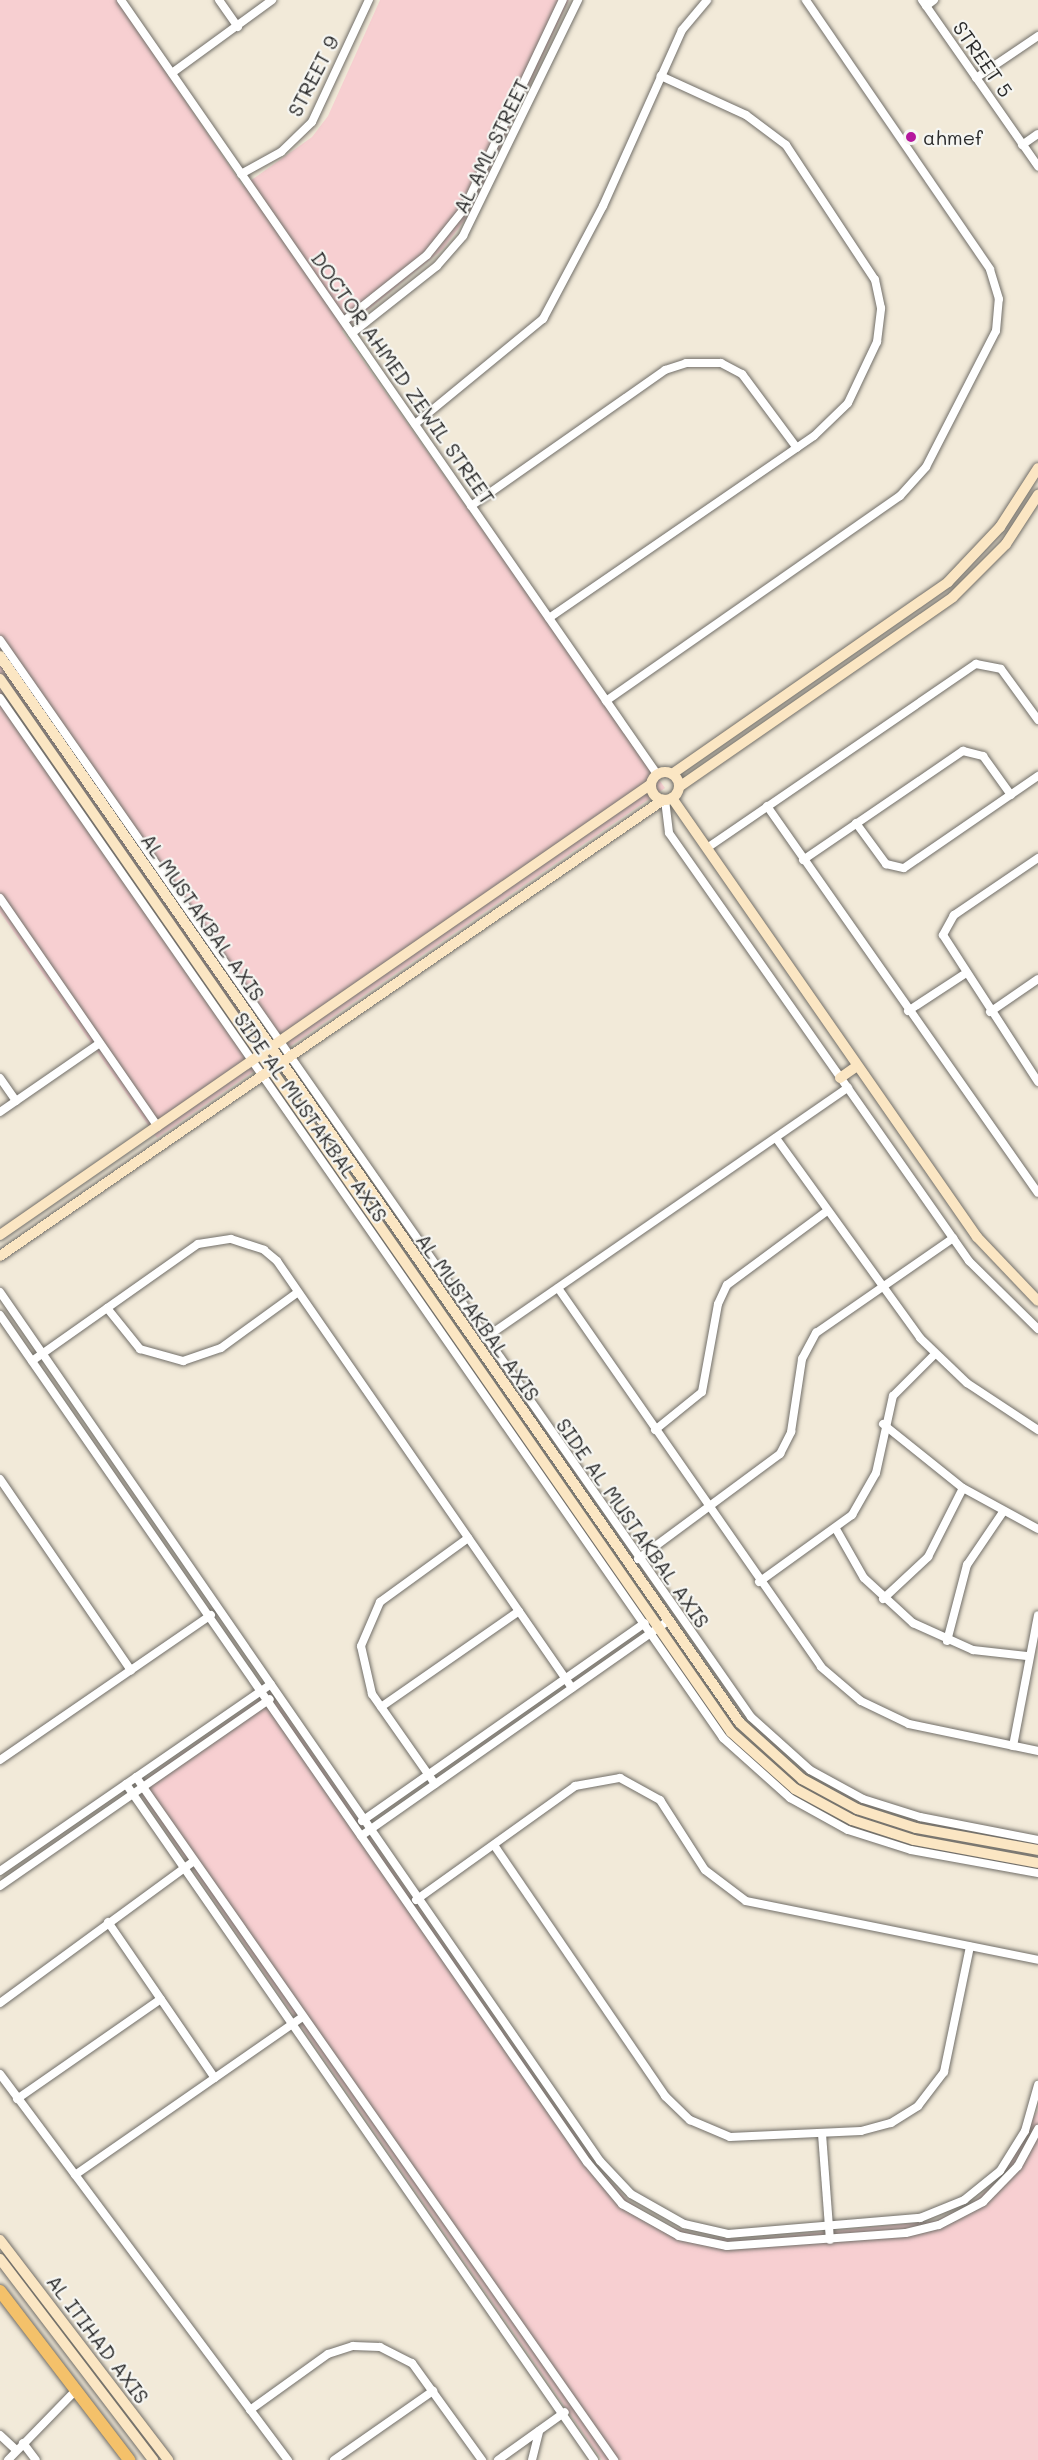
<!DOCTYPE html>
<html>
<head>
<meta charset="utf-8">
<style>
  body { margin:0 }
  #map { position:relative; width:1038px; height:2460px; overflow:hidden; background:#f2ead9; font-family:Mali,sans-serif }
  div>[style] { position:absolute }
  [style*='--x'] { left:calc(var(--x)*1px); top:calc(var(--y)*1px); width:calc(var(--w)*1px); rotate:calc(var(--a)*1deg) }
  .built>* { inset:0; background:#f7cfd1 }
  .roads { filter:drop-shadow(0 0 2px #716e68) drop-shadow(0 0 2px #716e68) }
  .street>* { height:8px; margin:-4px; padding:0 4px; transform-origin:4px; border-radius:4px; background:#fff }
  .secondary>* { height:10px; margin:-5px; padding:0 5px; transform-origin:5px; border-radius:5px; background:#fbe6c3 }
  .secondary>.ring { margin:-5px; padding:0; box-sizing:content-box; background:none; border:10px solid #fbe6c3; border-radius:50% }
  .primary>* { height:12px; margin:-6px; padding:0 6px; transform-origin:6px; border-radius:6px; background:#f4c16a }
  .dots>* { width:16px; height:16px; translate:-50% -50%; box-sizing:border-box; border:3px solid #f6f6f2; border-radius:50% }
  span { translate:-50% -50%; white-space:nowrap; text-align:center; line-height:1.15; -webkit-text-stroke:4.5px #f6f6f2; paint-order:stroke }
  .street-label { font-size:20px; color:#2b2b2b }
  .poi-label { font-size:20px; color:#2b2b2b }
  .left { translate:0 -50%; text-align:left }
</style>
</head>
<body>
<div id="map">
  <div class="built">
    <div style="clip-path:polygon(0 0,117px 0,243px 186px,312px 137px,328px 116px,380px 0,569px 0,470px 213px,443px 249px,342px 331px,665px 788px,157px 1138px,0 912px)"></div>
    <div style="clip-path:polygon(270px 1692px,598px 2168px,628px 2201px,664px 2224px,703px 2237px,742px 2240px,935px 2221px,972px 2203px,998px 2180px,1038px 2110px,1038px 2460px,602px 2460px,135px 1786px)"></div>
  </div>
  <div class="roads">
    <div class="street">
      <div style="--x:121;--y:0;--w:941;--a:55.3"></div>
      <div style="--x:219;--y:0;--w:33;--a:55"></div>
      <div style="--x:922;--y:0;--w:203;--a:55.1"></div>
      <div style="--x:926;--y:6;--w:10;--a:-37"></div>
      <div style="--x:172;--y:73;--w:124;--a:-36.1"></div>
      <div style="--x:976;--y:78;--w:75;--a:-34.1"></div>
      <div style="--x:1022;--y:145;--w:19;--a:-35"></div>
      <div style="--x:241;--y:174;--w:46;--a:-28.8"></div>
      <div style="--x:281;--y:152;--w:43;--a:-44.1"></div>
      <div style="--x:312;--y:122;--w:135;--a:-65"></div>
      <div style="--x:344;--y:321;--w:106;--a:-38.5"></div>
      <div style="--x:427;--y:255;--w:59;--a:-51.2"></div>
      <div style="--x:464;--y:209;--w:231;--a:-64.7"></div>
      <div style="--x:352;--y:333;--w:108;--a:-38.2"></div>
      <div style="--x:437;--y:266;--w:40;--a:-49"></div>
      <div style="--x:463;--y:236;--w:263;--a:-64"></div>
      <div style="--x:415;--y:424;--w:166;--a:-39.4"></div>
      <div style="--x:543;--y:319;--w:128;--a:-62"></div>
      <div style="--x:603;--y:206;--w:193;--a:-65.8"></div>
      <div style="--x:682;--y:30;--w:39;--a:-50"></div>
      <div style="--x:471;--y:506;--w:237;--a:-35"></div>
      <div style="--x:665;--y:370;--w:22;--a:-18"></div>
      <div style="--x:686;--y:363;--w:35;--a:0"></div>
      <div style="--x:721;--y:363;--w:24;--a:28"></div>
      <div style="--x:742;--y:374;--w:92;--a:53.4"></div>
      <div style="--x:549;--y:618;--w:321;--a:-34.5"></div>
      <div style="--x:814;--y:436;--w:47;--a:-44.1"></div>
      <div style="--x:848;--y:403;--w:68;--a:-64.6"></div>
      <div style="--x:877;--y:342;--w:34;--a:-83"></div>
      <div style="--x:881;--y:308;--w:29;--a:-102"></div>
      <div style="--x:875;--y:280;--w:162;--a:-123.4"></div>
      <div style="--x:786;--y:145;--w:50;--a:-143.1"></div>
      <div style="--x:746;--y:115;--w:94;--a:-155.4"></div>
      <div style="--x:0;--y:640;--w:1313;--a:55.11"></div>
      <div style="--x:751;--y:1717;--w:79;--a:41.9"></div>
      <div style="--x:810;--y:1770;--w:60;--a:28.7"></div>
      <div style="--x:863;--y:1799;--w:60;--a:17.5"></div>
      <div style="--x:920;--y:1817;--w:120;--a:11"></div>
      <div style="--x:0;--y:698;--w:1267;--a:55.19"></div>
      <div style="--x:723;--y:1738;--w:90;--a:41.8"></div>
      <div style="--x:790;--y:1798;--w:66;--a:28.9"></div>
      <div style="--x:848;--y:1830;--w:66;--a:17.6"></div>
      <div style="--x:911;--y:1850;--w:129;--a:10.3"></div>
      <div style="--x:606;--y:701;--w:358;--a:-34.9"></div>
      <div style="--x:900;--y:496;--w:39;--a:-48"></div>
      <div style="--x:926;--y:467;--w:153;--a:-62.8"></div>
      <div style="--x:996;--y:331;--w:32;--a:-85"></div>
      <div style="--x:999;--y:299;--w:31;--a:-107"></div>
      <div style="--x:990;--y:269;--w:326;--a:-124.4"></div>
      <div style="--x:665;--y:800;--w:33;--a:83"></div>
      <div style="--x:669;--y:833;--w:523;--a:54.97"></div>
      <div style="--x:969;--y:1261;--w:97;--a:44.6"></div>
      <div style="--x:767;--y:806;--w:472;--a:55"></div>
      <div style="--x:856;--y:823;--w:51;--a:53.8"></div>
      <div style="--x:886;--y:864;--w:18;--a:13"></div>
      <div style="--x:904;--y:868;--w:163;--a:-34.5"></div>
      <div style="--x:707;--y:848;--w:326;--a:-34.4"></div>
      <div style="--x:976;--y:664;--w:25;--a:11"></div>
      <div style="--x:1001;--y:669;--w:63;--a:54"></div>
      <div style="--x:1038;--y:858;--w:102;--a:145.8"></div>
      <div style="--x:954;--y:915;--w:23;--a:119"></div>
      <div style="--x:943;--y:935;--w:175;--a:57.1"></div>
      <div style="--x:803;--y:860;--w:194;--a:-34.3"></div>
      <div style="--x:963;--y:751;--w:21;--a:14"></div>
      <div style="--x:983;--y:756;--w:48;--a:54.3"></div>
      <div style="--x:0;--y:898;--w:278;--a:55.4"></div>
      <div style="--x:908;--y:1011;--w:66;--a:-33.2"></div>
      <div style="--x:990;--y:1012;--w:58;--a:-34.5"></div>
      <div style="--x:0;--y:1078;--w:28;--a:55"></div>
      <div style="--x:0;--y:1112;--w:121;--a:-34.6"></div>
      <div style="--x:776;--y:1138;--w:246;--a:54.2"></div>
      <div style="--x:920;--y:1338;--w:65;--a:43.8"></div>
      <div style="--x:967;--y:1383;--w:85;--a:33.5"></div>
      <div style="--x:558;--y:1288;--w:461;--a:55.2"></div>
      <div style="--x:821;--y:1667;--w:52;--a:40.4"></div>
      <div style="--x:861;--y:1701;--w:53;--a:25.6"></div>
      <div style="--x:909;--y:1724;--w:132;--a:11.8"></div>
      <div style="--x:0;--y:1292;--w:1056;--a:55.38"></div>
      <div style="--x:600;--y:2161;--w:45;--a:46.8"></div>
      <div style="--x:631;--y:2194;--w:61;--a:29.5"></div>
      <div style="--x:684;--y:2224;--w:45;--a:12.8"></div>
      <div style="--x:728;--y:2234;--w:193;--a:-4.8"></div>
      <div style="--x:920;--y:2218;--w:48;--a:-22.2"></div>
      <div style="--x:964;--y:2200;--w:46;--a:-38.9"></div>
      <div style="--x:1000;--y:2171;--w:47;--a:-58"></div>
      <div style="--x:1025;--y:2131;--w:48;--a:-74.2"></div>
      <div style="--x:107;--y:1308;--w:53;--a:51.2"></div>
      <div style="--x:140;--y:1349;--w:45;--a:15.6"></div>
      <div style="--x:183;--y:1361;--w:40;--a:-18.9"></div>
      <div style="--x:221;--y:1348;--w:95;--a:-36"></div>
      <div style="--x:0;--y:1315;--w:1031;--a:55.28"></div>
      <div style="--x:587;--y:2162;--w:55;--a:50.2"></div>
      <div style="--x:622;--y:2204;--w:65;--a:29.3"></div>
      <div style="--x:679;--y:2236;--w:49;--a:11.8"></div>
      <div style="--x:727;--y:2246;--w:179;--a:-4.2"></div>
      <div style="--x:906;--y:2233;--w:34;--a:-14"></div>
      <div style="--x:939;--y:2225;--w:50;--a:-27.6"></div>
      <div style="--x:983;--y:2202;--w:50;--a:-45.8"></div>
      <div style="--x:1018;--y:2166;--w:42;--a:-61.6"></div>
      <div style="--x:485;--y:1338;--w:441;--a:-34.6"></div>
      <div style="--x:32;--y:1361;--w:203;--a:-35.2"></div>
      <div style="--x:198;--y:1244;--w:33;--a:-9"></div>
      <div style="--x:231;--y:1239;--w:35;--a:18"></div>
      <div style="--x:264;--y:1250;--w:17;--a:40"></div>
      <div style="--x:277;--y:1261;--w:519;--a:55.36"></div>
      <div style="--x:883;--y:1424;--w:102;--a:38.7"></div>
      <div style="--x:963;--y:1488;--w:85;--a:28.7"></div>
      <div style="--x:655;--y:1430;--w:60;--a:-39"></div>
      <div style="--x:702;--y:1392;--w:89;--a:-79.7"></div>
      <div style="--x:718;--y:1304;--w:21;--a:-65"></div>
      <div style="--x:727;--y:1285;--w:124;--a:-36.5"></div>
      <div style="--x:0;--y:1479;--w:232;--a:55.6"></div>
      <div style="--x:836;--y:1529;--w:56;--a:60.3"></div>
      <div style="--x:864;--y:1578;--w:67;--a:42.6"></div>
      <div style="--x:913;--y:1623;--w:66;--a:24.2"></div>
      <div style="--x:973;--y:1650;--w:54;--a:6.3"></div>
      <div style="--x:638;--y:1559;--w:177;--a:-36.5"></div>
      <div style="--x:780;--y:1454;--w:25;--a:-63"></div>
      <div style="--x:791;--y:1432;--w:74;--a:-81.4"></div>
      <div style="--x:802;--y:1359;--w:30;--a:-62"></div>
      <div style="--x:816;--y:1333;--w:167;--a:-34.7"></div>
      <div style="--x:759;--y:1582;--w:115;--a:-35.8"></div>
      <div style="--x:852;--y:1515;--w:48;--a:-60.3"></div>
      <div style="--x:876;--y:1473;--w:79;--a:-77.6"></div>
      <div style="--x:893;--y:1396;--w:59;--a:-45"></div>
      <div style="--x:883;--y:1599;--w:62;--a:-43"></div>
      <div style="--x:928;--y:1557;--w:77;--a:-63.1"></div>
      <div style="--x:947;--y:1641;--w:79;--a:-75.3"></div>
      <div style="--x:967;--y:1565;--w:64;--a:-55.8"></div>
      <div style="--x:381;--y:1707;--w:168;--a:-34.8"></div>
      <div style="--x:1013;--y:1746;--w:133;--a:-79.2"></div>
      <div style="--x:0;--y:1760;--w:256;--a:-34.5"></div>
      <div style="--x:136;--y:1777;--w:834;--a:55.01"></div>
      <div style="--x:126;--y:1784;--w:822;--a:55.3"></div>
      <div style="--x:435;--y:1784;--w:110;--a:-125"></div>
      <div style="--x:372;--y:1694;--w:49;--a:-102.9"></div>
      <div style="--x:361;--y:1646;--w:48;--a:-66.6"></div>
      <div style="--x:380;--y:1602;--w:109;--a:-36"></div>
      <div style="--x:362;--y:1821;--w:345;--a:-35"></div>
      <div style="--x:361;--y:1836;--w:373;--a:-35"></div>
      <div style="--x:494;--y:1845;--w:304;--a:55.7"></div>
      <div style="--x:665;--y:2096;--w:35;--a:44"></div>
      <div style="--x:690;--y:2120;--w:43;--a:23"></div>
      <div style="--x:730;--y:2137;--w:131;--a:-2.6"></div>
      <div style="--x:861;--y:2131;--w:31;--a:-15"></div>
      <div style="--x:891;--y:2123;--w:32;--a:-32"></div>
      <div style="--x:918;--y:2106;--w:43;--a:-52.6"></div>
      <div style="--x:944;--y:2072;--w:128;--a:-78.3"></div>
      <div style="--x:0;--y:1871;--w:329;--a:-34.6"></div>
      <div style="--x:0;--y:1886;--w:328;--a:-34.7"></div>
      <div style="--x:416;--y:1900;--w:196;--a:-35.6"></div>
      <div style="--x:575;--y:1786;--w:46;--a:-10.1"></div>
      <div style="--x:620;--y:1778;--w:46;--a:28.8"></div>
      <div style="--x:660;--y:1800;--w:83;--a:57.3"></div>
      <div style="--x:705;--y:1870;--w:51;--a:37.1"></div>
      <div style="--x:746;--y:1901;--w:298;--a:11.4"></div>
      <div style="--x:108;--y:1922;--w:189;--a:55.6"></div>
      <div style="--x:0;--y:2003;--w:240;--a:-36.2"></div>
      <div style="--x:0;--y:2074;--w:482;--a:53.3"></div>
      <div style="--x:17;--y:2099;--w:175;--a:-34.8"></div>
      <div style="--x:822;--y:2134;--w:106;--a:85.7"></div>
      <div style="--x:75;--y:2175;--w:277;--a:-34.8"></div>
      <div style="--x:250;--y:2410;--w:96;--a:-35.7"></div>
      <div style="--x:328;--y:2354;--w:26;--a:-18"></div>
      <div style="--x:353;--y:2346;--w:27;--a:2"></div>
      <div style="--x:380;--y:2347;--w:36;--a:27"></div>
      <div style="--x:412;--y:2363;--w:120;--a:54.2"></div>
      <div style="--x:0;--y:2435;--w:22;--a:43"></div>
      <div style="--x:23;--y:2443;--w:21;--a:53"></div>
      <div style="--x:8;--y:2460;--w:98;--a:-45.8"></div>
      <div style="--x:334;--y:2460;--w:121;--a:-34.9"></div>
      <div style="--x:498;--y:2460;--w:82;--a:-35.6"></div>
      <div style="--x:532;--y:2460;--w:30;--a:-76"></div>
    </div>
    <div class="secondary">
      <div style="--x:0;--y:656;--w:1298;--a:55.26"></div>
      <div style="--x:740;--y:1723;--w:84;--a:42.1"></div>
      <div style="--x:802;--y:1779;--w:63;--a:28.6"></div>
      <div style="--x:857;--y:1809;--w:62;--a:17.9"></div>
      <div style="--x:916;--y:1828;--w:124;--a:10.2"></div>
      <div style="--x:0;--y:679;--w:1282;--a:55.23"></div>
      <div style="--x:731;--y:1732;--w:86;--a:41.7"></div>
      <div style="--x:795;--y:1789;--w:65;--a:28.5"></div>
      <div style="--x:852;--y:1820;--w:65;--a:17.9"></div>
      <div style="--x:914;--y:1840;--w:126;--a:10.5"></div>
      <div class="ring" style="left:651px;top:772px;width:18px;height:18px"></div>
      <div style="--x:672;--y:774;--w:336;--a:-34.8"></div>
      <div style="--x:948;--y:582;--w:76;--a:-46.6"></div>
      <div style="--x:1000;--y:527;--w:70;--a:-57.2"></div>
      <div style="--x:679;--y:787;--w:333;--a:-34.7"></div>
      <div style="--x:953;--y:597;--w:75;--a:-45"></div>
      <div style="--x:1006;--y:544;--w:59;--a:-56.9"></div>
      <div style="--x:672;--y:798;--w:535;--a:55.21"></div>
      <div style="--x:977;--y:1237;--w:88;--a:46.4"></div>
      <div style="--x:840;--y:1078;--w:21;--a:-35"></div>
      <div style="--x:0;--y:1235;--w:792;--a:-34.71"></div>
      <div style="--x:0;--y:1256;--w:805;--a:-34.52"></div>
      <div style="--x:0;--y:2240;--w:277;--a:52.6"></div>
      <div style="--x:0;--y:2259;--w:253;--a:52.7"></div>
    </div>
    <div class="primary">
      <div style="--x:0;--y:2291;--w:213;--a:52.6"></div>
    </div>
  </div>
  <div class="dots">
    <div style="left:911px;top:137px;background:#b5179e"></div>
  </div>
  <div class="street-label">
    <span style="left:983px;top:59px;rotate:55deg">STREET 5</span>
    <span style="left:313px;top:76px;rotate:-63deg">STREET 9</span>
    <span style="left:491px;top:146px;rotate:-64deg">AL AML STREET</span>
    <span style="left:403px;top:378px;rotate:55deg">DOCTOR AHMED ZEWIL STREET</span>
    <span style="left:203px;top:917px;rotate:55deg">AL MUSTAKBAL AXIS</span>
    <span style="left:311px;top:1117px;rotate:55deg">SIDE AL MUSTAKBAL AXIS</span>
    <span style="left:478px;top:1317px;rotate:55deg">AL MUSTAKBAL AXIS</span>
    <span style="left:633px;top:1523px;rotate:55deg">SIDE AL MUSTAKBAL AXIS</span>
    <span style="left:98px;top:2339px;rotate:53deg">AL ITIHAD AXIS</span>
  </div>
  <div class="poi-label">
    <span class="left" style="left:923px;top:137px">ahmef</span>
  </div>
</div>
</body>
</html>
